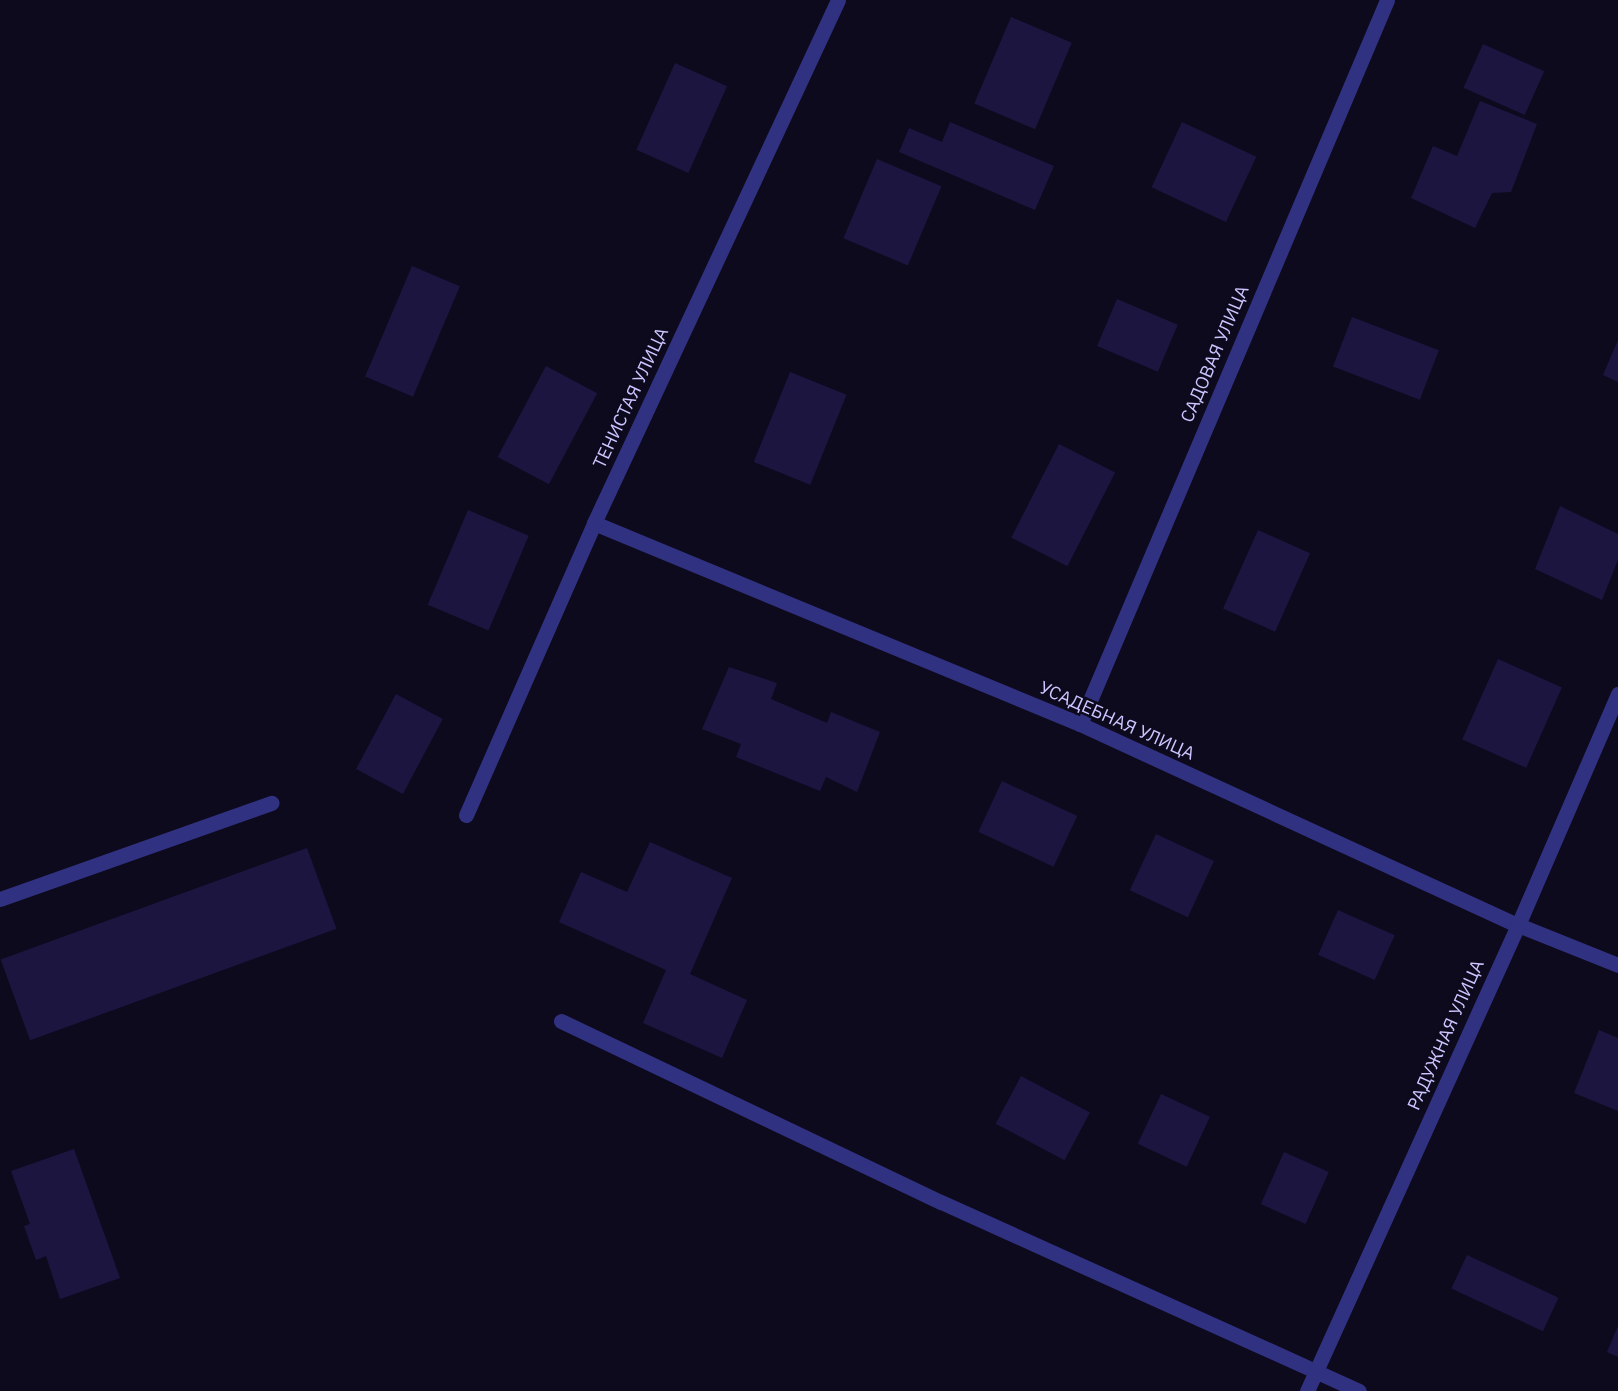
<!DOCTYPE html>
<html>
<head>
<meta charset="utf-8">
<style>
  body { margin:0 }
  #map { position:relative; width:1618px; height:1391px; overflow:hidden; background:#0d0a1e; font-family:"IBM Plex Sans",sans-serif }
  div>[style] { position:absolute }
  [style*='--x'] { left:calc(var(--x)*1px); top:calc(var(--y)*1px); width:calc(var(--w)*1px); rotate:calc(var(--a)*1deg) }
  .building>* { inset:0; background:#1c1540; transform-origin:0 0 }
  .service>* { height:15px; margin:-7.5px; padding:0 7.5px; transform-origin:7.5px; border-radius:7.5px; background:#313181 }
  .minor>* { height:15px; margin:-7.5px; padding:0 7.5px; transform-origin:7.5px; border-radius:7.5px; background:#313181 }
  span { translate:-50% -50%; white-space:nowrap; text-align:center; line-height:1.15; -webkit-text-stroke:5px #0d0a1e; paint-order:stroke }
  .street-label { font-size:18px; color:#cbc6ff }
</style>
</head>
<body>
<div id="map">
  <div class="building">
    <div style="left:1011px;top:17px;width:66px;height:94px;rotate:23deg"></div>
    <div style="left:1483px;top:44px;width:67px;height:48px;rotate:24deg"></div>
    <div style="left:675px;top:63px;width:57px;height:95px;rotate:24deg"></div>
    <div style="clip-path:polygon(1480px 101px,1537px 124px,1511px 192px,1492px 193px,1475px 228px,1411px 198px,1433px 146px,1457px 156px)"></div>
    <div style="clip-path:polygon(950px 122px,1054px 166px,1035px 210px,899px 152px,909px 128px,942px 142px)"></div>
    <div style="left:1182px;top:122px;width:82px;height:72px;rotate:25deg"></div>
    <div style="left:877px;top:159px;width:70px;height:86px;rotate:23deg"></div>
    <div style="left:412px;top:266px;width:52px;height:120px;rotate:23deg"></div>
    <div style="left:1117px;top:299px;width:66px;height:51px;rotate:23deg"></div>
    <div style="left:1352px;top:317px;width:93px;height:53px;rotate:21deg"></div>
    <div style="clip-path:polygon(1618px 340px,1618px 382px,1603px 375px)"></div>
    <div style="left:546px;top:366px;width:58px;height:103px;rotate:28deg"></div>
    <div style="left:790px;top:372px;width:61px;height:97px;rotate:22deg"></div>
    <div style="left:1059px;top:444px;width:63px;height:105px;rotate:27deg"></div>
    <div style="clip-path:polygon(1560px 506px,1618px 534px,1618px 560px,1602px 600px,1535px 569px)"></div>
    <div style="left:468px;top:510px;width:66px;height:103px;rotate:23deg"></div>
    <div style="left:1258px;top:530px;width:57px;height:86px;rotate:24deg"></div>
    <div style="left:1498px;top:659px;width:70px;height:88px;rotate:24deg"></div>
    <div style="clip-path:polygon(729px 667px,777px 683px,771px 699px,827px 723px,831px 712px,880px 732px,857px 792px,826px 777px,820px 791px,736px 757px,741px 744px,702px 729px)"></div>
    <div style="left:396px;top:694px;width:53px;height:85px;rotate:28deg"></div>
    <div style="left:1002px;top:781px;width:83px;height:56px;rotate:25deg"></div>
    <div style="left:1156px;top:834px;width:64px;height:62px;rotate:25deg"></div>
    <div style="clip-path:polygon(650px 842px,732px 878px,690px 974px,747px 1000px,722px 1058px,643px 1023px,666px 970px,559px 922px,581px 872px,627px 892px)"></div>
    <div style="left:307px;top:848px;width:86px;height:326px;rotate:70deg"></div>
    <div style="left:1338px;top:910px;width:62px;height:49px;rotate:24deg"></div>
    <div style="clip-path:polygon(1599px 1030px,1618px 1038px,1618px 1111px,1574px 1093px)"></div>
    <div style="left:1021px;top:1076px;width:78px;height:54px;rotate:28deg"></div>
    <div style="left:1161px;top:1094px;width:54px;height:55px;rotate:25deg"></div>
    <div style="clip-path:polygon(74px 1149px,120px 1278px,60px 1299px,46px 1256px,36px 1260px,24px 1226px,30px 1224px,11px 1171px)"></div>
    <div style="left:1284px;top:1152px;width:49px;height:57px;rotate:24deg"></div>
    <div style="left:1467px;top:1255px;width:101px;height:37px;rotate:25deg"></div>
    <div style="clip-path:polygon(1618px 1326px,1618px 1357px,1607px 1352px)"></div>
  </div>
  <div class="service">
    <div style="--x:561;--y:1021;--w:421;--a:25.5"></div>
    <div style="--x:941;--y:1202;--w:410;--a:24.3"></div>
  </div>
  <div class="minor">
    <div style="--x:594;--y:523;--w:526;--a:22.47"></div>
    <div style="--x:1080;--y:724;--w:482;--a:24.7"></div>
    <div style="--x:1518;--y:925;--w:108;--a:21.8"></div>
    <div style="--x:1080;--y:724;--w:786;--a:-67.02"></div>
    <div style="--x:466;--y:815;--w:319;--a:-66.3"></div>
    <div style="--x:594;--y:523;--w:577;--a:-64.99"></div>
    <div style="--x:0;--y:899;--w:288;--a:-19.5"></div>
    <div style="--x:1315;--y:1371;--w:48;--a:24.4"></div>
    <div style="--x:1307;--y:1391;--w:512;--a:-65.64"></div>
    <div style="--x:1518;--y:925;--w:252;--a:-66.6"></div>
  </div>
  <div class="street-label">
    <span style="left:1215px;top:354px;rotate:-67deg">САДОВАЯ УЛИЦА</span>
    <span style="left:631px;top:398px;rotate:-65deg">ТЕНИСТАЯ УЛИЦА</span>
    <span style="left:1117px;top:721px;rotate:24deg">УСАДЕБНАЯ УЛИЦА</span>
    <span style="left:1446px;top:1035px;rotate:-66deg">РАДУЖНАЯ УЛИЦА</span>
  </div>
</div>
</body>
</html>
